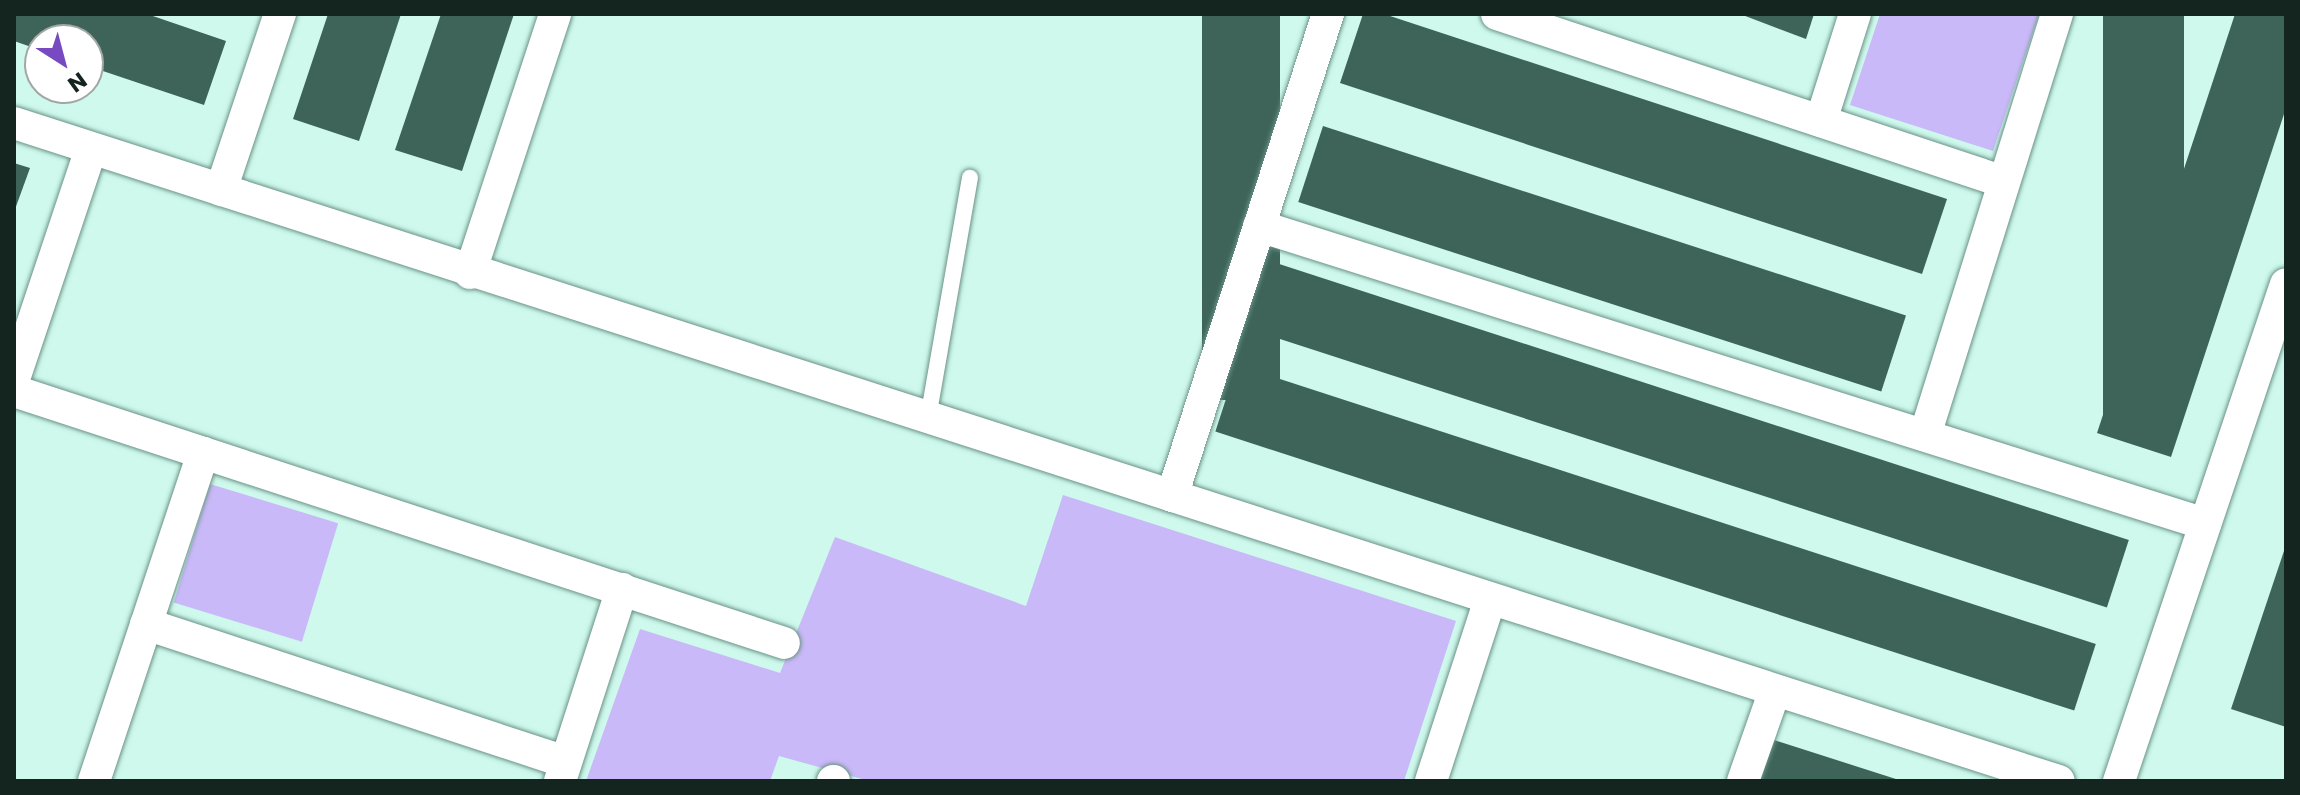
<!DOCTYPE html>
<html>
<head>
<meta charset="utf-8">
<style>
  body { margin:0 }
  #map { position:relative; width:2300px; height:795px; overflow:hidden; background:#cef9ec; font-family:Poppins,sans-serif }
  div>[style] { position:absolute }
  [style*='--x'] { left:calc(var(--x)*1px); top:calc(var(--y)*1px); width:calc(var(--w)*1px); rotate:calc(var(--a)*1deg) }
  .green>* { inset:0; background:#cab9f9; transform-origin:0 0 }
  .building>* { inset:0; background:#3e645a; transform-origin:0 0 }
  .roads { filter:drop-shadow(0 0 2px #6a9287) drop-shadow(0 0 2px #6a9287) }
  .service>* { height:16px; margin:-8px; padding:0 8px; transform-origin:8px; border-radius:8px; background:#fff }
  .minor>* { height:32px; margin:-16px; padding:0 16px; transform-origin:16px; border-radius:16px; background:#fff }
  span { translate:-50% -50%; white-space:nowrap; text-align:center; line-height:1.15; -webkit-text-stroke:8px #fff; paint-order:stroke }
  .frame { position:absolute; inset:0; border:16px solid #14241f; pointer-events:none }
  .north { position:absolute; left:24px; top:24px; width:80px; height:80px; box-sizing:border-box; background:#fff; border:2px solid #a1a7a5; border-radius:50%; rotate:144deg; font-size:22px; font-weight:700; line-height:32px; text-align:center; color:#14241f }
  .north::after { content:''; display:block; margin:auto; width:28px; height:36px; background:#774ac2; clip-path:polygon(50% 0,100% 100%,50% 72%,0 100%) }
</style>
</head>
<body>
<div id="map">
  <div class="green">
    <div style="clip-path:polygon(1880px 14px,2039px 14px,1993px 151px,1850px 105px)"></div>
    <div style="left:210px;top:484px;width:134px;height:124px;rotate:17deg"></div>
    <div style="clip-path:polygon(1063px 495px,1456px 621px,1404px 781px,869px 781px,779px 756px,770px 781px,586px 781px,640px 629px,780px 673px,835px 537px,1026px 606px)"></div>
  </div>
  <div class="building">
    <div style="clip-path:polygon(14px 14px,147px 14px,226px 41px,204px 105px,88px 66px,88px 40px,40px 40px,40px 50px,14px 41px)"></div>
    <div style="clip-path:polygon(328px 14px,401px 14px,359px 141px,293px 119px)"></div>
    <div style="clip-path:polygon(441px 14px,514px 14px,462px 171px,395px 150px)"></div>
    <div style="left:1202px;top:14px;width:78px;height:386px"></div>
    <div style="clip-path:polygon(1363px 14px,1384px 14px,1947px 199px,1922px 274px,1340px 83px)"></div>
    <div style="clip-path:polygon(1740px 14px,1814px 14px,1806px 39px)"></div>
    <div style="left:2103px;top:14px;width:81px;height:403px"></div>
    <div style="clip-path:polygon(2235px 14px,2286px 14px,2286px 108px,2171px 457px,2097px 433px)"></div>
    <div style="left:1323px;top:126px;width:613px;height:80px;rotate:18deg"></div>
    <div style="clip-path:polygon(14px 163px,30px 168px,14px 212px)"></div>
    <div style="left:1270px;top:261px;width:903px;height:71px;rotate:18deg"></div>
    <div style="left:1237px;top:365px;width:903px;height:70px;rotate:18deg"></div>
    <div style="clip-path:polygon(2286px 545px,2286px 727px,2231px 709px)"></div>
    <div style="clip-path:polygon(1774px 740px,1899px 780px,1899px 781px,1760px 781px)"></div>
  </div>
  <div class="roads">
    <div class="service">
      <div style="--x:928;--y:418;--w:244;--a:-80.1"></div>
    </div>
    <div class="minor">
      <div style="--x:1497;--y:14;--w:534;--a:18.33"></div>
      <div style="--x:1821;--y:121;--w:112;--a:-72.4"></div>
      <div style="--x:14;--y:123;--w:2148;--a:17.84"></div>
      <div style="--x:221;--y:190;--w:186;--a:-71.5"></div>
      <div style="--x:1259;--y:226;--w:992;--a:17.48"></div>
      <div style="--x:470;--y:273;--w:273;--a:-71.8"></div>
      <div style="--x:14;--y:379;--w:243;--a:-71.5"></div>
      <div style="--x:14;--y:391;--w:810;--a:18.12"></div>
      <div style="--x:1926;--y:432;--w:438;--a:-72.6"></div>
      <div style="--x:1172;--y:496;--w:507;--a:-72.07"></div>
      <div style="--x:146;--y:624;--w:441;--a:18.2"></div>
      <div style="--x:94;--y:781;--w:346;--a:-71.6"></div>
      <div style="--x:560;--y:781;--w:202;--a:-72.1"></div>
      <div style="--x:833;--y:781;--w:1;--a:0"></div>
      <div style="--x:1431;--y:781;--w:187;--a:-72"></div>
      <div style="--x:1743;--y:781;--w:93;--a:-70.6"></div>
      <div style="--x:2119;--y:781;--w:524;--a:-71.43"></div>
    </div>
  </div>
  <div class="frame"></div>
  <div class="north">N</div>
</div>
</body>
</html>
